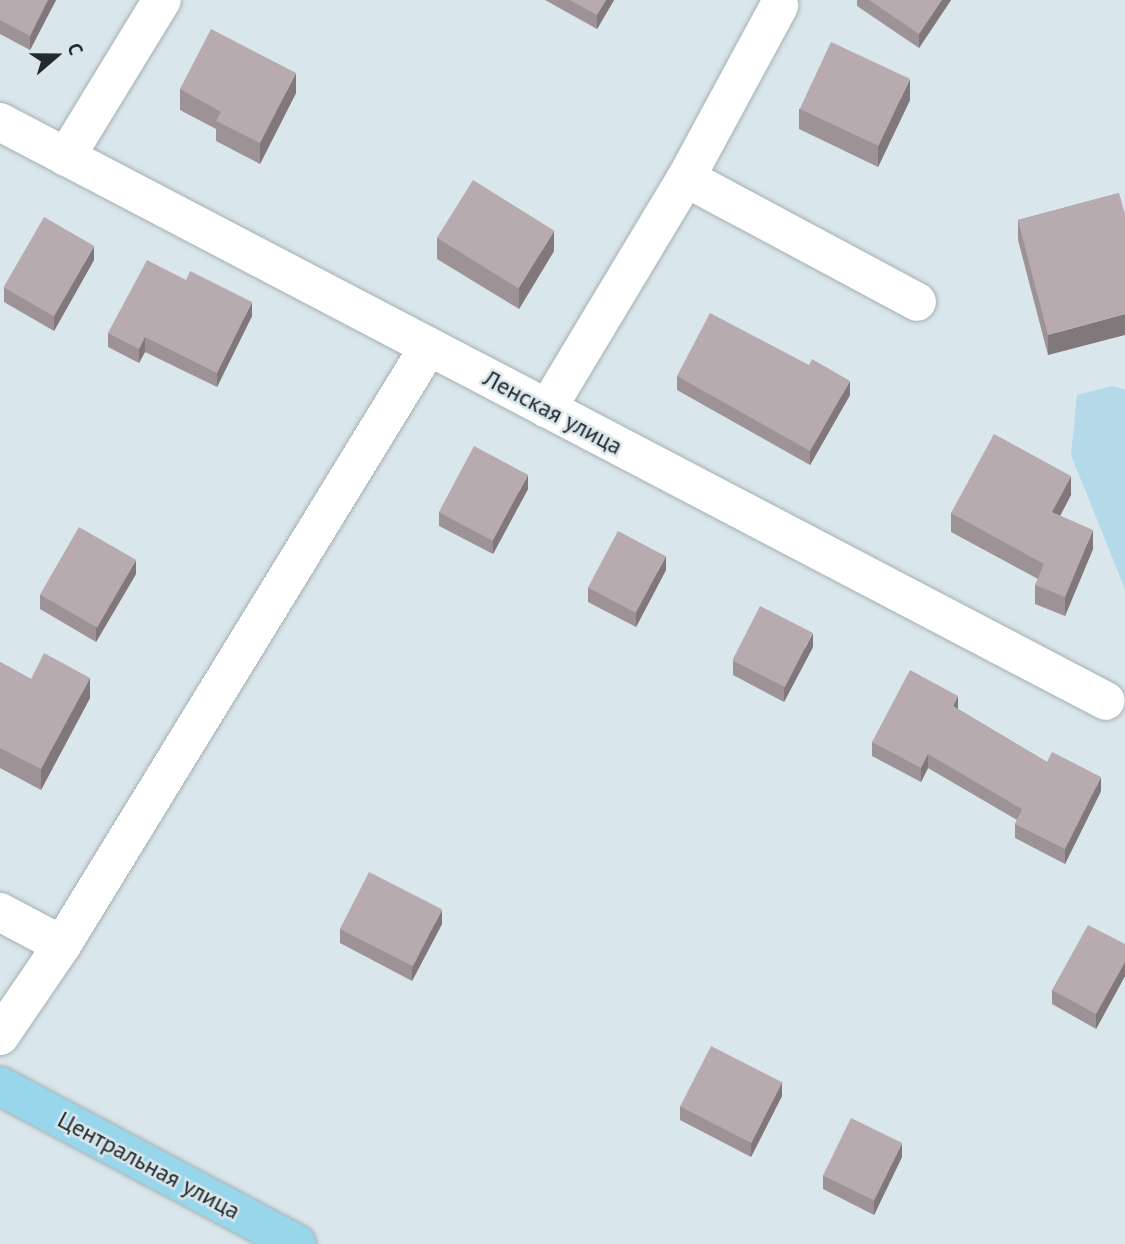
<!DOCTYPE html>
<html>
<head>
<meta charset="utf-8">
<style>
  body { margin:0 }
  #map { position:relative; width:1125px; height:1244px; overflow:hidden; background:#d9e6eb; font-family:"PT Sans",sans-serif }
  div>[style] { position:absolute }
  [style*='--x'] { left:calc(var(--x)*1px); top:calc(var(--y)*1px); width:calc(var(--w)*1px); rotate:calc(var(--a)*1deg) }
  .green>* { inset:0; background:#b4d9e8 }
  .roads { filter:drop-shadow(0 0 2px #a4b0b5) drop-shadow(0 0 2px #a4b0b5) }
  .minor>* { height:38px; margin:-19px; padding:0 19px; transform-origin:19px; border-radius:19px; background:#fff }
  .major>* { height:38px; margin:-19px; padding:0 19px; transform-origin:19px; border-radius:19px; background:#98d6eb }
  .wall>* { inset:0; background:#9d9397 }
  .shaded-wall>* { inset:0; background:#80787b }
  .building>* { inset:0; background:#b7abb0; transform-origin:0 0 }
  span { translate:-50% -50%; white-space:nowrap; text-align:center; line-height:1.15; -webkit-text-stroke:5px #d9e6eb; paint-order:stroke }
  .street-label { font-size:24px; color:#252a2c }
  .north { position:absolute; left:21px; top:21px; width:70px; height:70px; -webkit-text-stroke:5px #d9e6eb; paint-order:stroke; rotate:70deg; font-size:19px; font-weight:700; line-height:28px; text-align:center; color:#252a2c }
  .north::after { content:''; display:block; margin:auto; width:24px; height:32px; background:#252a2c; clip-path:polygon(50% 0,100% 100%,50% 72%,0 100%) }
</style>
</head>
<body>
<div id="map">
  <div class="green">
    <div style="clip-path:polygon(1112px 386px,1125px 390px,1125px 589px,1071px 455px,1077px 395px)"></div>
  </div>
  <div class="roads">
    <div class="minor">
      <div style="--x:0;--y:122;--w:1248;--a:27.63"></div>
      <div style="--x:66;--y:157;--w:184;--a:-58.6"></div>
      <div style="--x:686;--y:178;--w:262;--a:28.2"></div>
      <div style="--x:547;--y:409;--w:270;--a:-59"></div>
      <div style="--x:686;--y:178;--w:196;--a:-61.6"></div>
      <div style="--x:0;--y:912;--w:70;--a:28"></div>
      <div style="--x:0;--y:1036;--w:110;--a:-55.7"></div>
      <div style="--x:62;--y:945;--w:702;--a:-58.5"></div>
    </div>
    <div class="major">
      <div style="--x:0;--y:1086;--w:336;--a:28"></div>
    </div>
  </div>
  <div class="wall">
    <div style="clip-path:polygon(0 0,56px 0,30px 50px,0 34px)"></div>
    <div style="clip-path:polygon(545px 0,614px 0,597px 29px)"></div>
    <div style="clip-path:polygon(857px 0,951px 0,919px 48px,857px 6px)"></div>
    <div style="clip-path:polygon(180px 89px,296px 93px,260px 164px,216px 141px,216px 129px,180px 110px)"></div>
    <div style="clip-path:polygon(910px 100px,878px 167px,799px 129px,799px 109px)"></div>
    <div style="clip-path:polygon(1119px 193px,1048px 355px,1018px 240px,1018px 220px)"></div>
    <div style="clip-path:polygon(437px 238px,554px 251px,519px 309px,437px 259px)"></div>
    <div style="clip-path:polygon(94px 260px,54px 331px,4px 302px,4px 288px)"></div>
    <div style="clip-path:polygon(252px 316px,217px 387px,145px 352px,139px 363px,108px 347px,108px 333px)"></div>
    <div style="clip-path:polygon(677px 376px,850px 395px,810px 465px,677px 390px)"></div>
    <div style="clip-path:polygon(528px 489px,493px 554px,439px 526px,439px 512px)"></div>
    <div style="clip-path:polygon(1071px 495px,1060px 516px,1093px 549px,1065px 616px,1035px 604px,1035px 585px,1038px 579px,951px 532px,951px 513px)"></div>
    <div style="clip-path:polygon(666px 570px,636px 627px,588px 602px,588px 588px)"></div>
    <div style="clip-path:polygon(136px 574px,96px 642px,40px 609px,40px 595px)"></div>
    <div style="clip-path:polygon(813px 647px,784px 702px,733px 675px,733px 661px)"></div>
    <div style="clip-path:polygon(0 662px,31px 679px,90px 698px,41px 790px,0 768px)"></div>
    <div style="clip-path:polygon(958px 709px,1047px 762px,1101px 791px,1065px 864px,1015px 838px,1015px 824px,1017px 820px,928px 768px,921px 782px,872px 756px,872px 742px)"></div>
    <div style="clip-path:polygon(442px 924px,412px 981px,340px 943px,340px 929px)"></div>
    <div style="clip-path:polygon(1125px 944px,1125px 976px,1096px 1029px,1052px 1004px,1052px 990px)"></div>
    <div style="clip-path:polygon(782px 1096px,751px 1157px,680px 1120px,680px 1106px)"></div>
    <div style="clip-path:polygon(902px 1157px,874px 1215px,823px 1189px,823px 1175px)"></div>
  </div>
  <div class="shaded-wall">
    <div style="clip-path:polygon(48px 0,56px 0,30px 50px,30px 36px)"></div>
    <div style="clip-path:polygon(606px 0,614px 0,597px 29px,597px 15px)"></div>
    <div style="clip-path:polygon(942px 0,951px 0,919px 48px,919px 34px)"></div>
    <div style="clip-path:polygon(296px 73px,296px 93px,260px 164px,260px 143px)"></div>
    <div style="clip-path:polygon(910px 79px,910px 100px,878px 167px,878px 146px)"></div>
    <div style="clip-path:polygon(554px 231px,554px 251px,519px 309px,519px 288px)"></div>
    <div style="clip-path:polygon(94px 246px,94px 260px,54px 331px,54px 317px)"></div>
    <div style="clip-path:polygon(252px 302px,252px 316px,217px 387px,217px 373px)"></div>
    <div style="clip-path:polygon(1125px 314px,1125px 335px,1048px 355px,1048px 335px)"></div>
    <div style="clip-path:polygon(145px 337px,145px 352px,139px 363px,139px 349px)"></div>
    <div style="clip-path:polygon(850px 381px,850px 395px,810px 465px,810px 451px)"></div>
    <div style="clip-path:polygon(528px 475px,528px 489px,493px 554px,493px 540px)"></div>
    <div style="clip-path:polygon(1071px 476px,1071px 495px,1052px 531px,1052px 512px)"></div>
    <div style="clip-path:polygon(1093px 530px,1093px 549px,1065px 616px,1065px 597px)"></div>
    <div style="clip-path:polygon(666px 556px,666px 570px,636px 627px,636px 613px)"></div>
    <div style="clip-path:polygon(136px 560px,136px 574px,96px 642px,96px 628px)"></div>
    <div style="clip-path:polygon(813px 633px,813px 647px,784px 702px,784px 688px)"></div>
    <div style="clip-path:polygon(90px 678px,90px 698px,41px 790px,41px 769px)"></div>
    <div style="clip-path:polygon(958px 696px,958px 710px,953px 706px)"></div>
    <div style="clip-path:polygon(928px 754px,928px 768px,921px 782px,921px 768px)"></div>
    <div style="clip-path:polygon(1101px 777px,1101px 791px,1065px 864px,1065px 849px)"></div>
    <div style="clip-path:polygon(442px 910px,442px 924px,412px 981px,412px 966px)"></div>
    <div style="clip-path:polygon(1125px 962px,1125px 976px,1096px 1029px,1096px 1014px)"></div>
    <div style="clip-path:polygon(782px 1082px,782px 1096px,751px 1157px,751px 1143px)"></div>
    <div style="clip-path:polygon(902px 1143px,902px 1157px,874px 1215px,874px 1200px)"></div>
  </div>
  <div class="building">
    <div style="clip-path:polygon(0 0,48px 0,30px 36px,0 20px)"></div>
    <div style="clip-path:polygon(570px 0,606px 0,597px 15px)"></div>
    <div style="clip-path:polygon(869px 0,942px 0,919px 34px)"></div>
    <div style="clip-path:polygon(211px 29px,296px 73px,260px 143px,216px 121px,221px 112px,180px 89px)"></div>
    <div style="left:831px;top:42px;width:87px;height:74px;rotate:25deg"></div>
    <div style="left:473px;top:180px;width:96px;height:68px;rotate:32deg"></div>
    <div style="clip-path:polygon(1119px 193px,1125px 214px,1125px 314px,1048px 335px,1018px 220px)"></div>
    <div style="left:44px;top:217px;width:58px;height:81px;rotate:30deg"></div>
    <div style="clip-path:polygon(147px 260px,186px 280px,190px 271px,252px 302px,217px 373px,145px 337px,139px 349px,108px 333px)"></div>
    <div style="clip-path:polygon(710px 313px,809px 365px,812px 359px,850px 381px,810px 451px,677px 376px)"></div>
    <div style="clip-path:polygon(994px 434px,1071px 476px,1052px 512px,1093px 530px,1065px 597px,1035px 585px,1044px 564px,951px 513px)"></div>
    <div style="left:474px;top:446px;width:61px;height:75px;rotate:28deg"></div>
    <div style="left:79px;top:527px;width:66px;height:78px;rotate:30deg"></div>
    <div style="left:618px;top:531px;width:54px;height:64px;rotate:28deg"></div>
    <div style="left:760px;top:606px;width:59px;height:61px;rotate:27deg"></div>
    <div style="clip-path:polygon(44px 653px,90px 678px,41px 769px,0 748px,0 662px,31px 679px)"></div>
    <div style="clip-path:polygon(910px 670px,958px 696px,953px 706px,1047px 762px,1052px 752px,1101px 777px,1065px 849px,1015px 824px,1022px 809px,928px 754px,921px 768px,872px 742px)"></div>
    <div style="left:369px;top:872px;width:82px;height:64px;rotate:27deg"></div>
    <div style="clip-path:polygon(1088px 925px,1125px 944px,1125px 962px,1096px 1014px,1052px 990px)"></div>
    <div style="left:711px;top:1046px;width:80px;height:68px;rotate:27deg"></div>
    <div style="left:851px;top:1118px;width:57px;height:64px;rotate:26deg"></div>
  </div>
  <div class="street-label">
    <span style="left:553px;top:412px;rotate:28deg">Ленская улица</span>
    <span style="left:149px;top:1165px;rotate:28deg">Центральная улица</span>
  </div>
  <div class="north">С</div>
</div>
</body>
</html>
